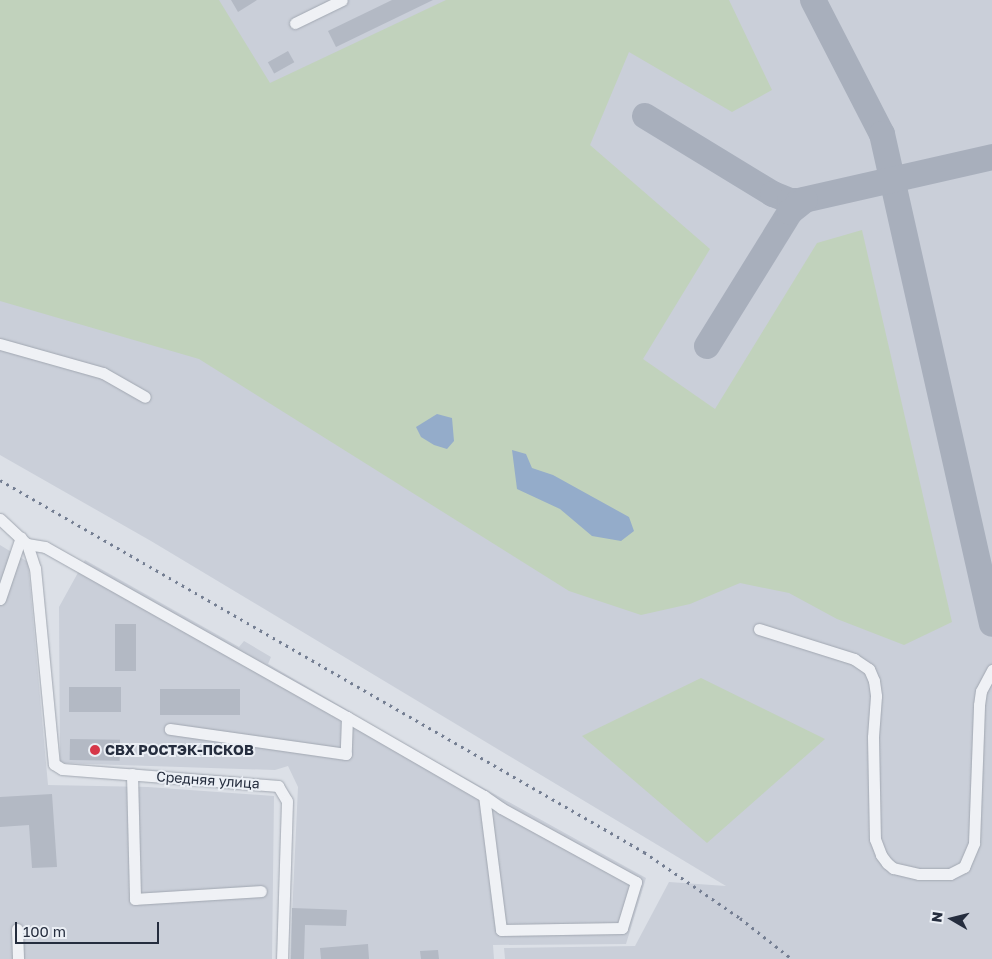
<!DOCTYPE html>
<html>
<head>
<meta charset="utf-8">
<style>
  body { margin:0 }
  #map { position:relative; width:992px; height:959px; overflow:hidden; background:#dce0e7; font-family:"Golos Text",sans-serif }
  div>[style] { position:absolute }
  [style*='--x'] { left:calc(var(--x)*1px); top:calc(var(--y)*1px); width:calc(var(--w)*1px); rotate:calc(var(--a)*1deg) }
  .built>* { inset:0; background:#cacfd9 }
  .green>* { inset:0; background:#c1d2bc }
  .water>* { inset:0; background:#94acca }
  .taxiway>* { height:26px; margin:-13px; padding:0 13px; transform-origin:13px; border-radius:13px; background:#a8afbc }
  .building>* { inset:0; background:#b3b9c4; transform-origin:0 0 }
  .roads { filter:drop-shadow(0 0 1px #a1a7b1) drop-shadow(0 0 1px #a1a7b1) }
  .minor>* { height:11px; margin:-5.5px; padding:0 5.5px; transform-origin:5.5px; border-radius:5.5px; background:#eff1f5 }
  .rail>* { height:3px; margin-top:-1.5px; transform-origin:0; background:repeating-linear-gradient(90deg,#747e92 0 2.5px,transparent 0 7.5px) }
  .dots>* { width:14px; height:14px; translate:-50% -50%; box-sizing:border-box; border:2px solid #ebeff5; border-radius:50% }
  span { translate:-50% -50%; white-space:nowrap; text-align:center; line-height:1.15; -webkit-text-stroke:4px #ebeff5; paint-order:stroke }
  .poi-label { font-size:14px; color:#252d3e; font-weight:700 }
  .left { translate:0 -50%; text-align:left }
  .street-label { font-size:14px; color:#252d3e }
  .north { position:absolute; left:927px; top:894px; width:50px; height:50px; -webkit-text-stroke:4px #ebeff5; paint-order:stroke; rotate:278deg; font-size:14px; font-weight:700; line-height:20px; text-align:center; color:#252d3e }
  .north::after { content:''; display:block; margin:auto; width:18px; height:22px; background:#252d3e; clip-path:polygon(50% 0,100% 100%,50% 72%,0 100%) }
  .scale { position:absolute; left:15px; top:922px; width:144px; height:22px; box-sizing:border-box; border:2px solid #252d3e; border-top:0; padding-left:6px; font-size:15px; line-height:18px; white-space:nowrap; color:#252d3e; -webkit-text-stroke:4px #ebeff5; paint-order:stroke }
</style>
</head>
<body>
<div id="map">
  <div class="built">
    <div style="clip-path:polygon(0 0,992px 0,992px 959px,505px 959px,504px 948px,635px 946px,669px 882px,726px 886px,151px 541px,0 455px)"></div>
    <div style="clip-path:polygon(0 545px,28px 562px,48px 785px,148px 787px,274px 796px,272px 959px,0 959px)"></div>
    <div style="clip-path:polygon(85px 560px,239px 647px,244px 641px,271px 657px,268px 664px,349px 711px,357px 718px,646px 878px,626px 944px,493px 945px,494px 959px,290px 959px,298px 787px,288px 766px,275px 770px,60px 763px,59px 607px)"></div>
  </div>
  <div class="green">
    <div style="clip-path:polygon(0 0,219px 0,270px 83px,446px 0,729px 0,772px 90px,732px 112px,629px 52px,590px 145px,710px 249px,643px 359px,715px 409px,817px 243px,862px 230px,952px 622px,904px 645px,837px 619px,789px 593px,740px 583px,690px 604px,641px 615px,569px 591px,199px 359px,0 301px)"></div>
    <div style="clip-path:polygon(701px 678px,825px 739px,707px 843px,582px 736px)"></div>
  </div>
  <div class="water">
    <div style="clip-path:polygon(437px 414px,452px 418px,454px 441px,447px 449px,434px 445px,421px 437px,416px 427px)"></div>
    <div style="clip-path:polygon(512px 450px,526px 454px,532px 468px,553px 475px,629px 517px,634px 531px,621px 541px,592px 536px,560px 509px,517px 489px)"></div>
  </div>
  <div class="taxiway">
    <div style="--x:813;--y:0;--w:151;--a:62.8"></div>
    <div style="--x:882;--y:134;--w:502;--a:77.35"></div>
    <div style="--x:645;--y:116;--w:150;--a:31.4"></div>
    <div style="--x:773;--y:194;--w:18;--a:22"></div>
    <div style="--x:790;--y:201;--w:9;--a:0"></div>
    <div style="--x:799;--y:201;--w:198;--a:-12.8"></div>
    <div style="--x:707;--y:346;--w:158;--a:-58.2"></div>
    <div style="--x:790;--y:212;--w:19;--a:-39"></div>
  </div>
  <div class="building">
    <div style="clip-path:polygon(231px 0,257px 0,238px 12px)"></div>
    <div style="clip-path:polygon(392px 0,433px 0,336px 47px,328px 31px)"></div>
    <div style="left:288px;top:51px;width:13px;height:23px;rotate:61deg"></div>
    <div style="left:115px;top:624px;width:21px;height:47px"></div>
    <div style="left:121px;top:687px;width:25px;height:52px;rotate:90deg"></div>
    <div style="left:160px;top:689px;width:80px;height:26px"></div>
    <div style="left:70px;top:739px;width:50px;height:21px;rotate:1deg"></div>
    <div style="clip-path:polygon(52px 794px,57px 867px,32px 868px,29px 825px,0 827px,0 797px)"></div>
    <div style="clip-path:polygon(292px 908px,347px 910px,346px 926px,305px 925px,304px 959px,291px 959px)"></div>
    <div style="clip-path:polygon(368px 944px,369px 959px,321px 959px,320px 948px)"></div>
    <div style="clip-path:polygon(438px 950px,439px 959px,421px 959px,420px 951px)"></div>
  </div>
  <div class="roads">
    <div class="minor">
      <div style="--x:295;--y:23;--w:52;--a:-26.1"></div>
      <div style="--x:0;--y:344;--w:107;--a:15.7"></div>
      <div style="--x:103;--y:373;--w:48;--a:29.7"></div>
      <div style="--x:0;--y:519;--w:37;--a:43"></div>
      <div style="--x:27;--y:544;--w:25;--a:72"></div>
      <div style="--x:35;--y:568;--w:197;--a:84.5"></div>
      <div style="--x:54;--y:764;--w:9;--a:32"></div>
      <div style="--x:62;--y:769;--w:217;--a:4.5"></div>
      <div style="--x:278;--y:786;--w:17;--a:59"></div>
      <div style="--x:287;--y:801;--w:158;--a:91.8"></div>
      <div style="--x:27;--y:544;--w:18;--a:9"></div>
      <div style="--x:45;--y:547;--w:347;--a:29.4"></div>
      <div style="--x:347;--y:717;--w:37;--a:92"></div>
      <div style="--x:346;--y:754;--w:178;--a:-171.9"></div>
      <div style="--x:0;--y:599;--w:65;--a:-71.3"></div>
      <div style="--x:759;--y:629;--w:100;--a:17.5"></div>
      <div style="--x:854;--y:659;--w:18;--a:34"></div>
      <div style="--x:869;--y:669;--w:13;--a:67"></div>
      <div style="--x:874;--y:681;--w:15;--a:82"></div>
      <div style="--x:876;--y:696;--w:41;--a:94.2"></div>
      <div style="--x:873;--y:737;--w:102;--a:88.9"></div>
      <div style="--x:875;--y:839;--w:17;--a:69"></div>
      <div style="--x:881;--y:855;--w:10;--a:53"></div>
      <div style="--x:887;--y:863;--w:8;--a:40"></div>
      <div style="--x:893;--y:868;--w:27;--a:13"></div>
      <div style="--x:919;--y:874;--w:31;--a:0"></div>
      <div style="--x:950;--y:874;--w:16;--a:-27"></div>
      <div style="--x:964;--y:867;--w:26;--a:-67"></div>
      <div style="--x:974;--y:843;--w:138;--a:-87.9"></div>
      <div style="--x:979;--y:705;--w:14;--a:-82"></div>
      <div style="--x:981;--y:691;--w:24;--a:-62"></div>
      <div style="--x:347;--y:717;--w:158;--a:30"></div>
      <div style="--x:484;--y:796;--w:21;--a:35"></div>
      <div style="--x:501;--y:808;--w:154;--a:28.7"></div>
      <div style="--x:636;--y:882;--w:48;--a:106.9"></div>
      <div style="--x:622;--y:928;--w:121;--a:179.1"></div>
      <div style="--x:501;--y:930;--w:135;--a:-97.2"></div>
      <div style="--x:132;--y:774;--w:125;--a:88.6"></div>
      <div style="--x:135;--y:899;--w:126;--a:-3.6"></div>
      <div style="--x:17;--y:929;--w:30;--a:88"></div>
    </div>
  </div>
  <div class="rail">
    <div style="--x:0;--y:480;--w:744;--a:30.01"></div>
    <div style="--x:644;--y:852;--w:116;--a:34.5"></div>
    <div style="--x:740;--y:918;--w:66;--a:38.3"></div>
  </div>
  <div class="dots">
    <div style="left:95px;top:750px;background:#d63749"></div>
  </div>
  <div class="poi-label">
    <span class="left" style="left:105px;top:750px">СВХ РОСТЭК-ПСКОВ</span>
  </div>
  <div class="street-label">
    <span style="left:208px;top:780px;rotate:4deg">Средняя улица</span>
  </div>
  <div class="north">N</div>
  <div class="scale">100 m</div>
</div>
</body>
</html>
